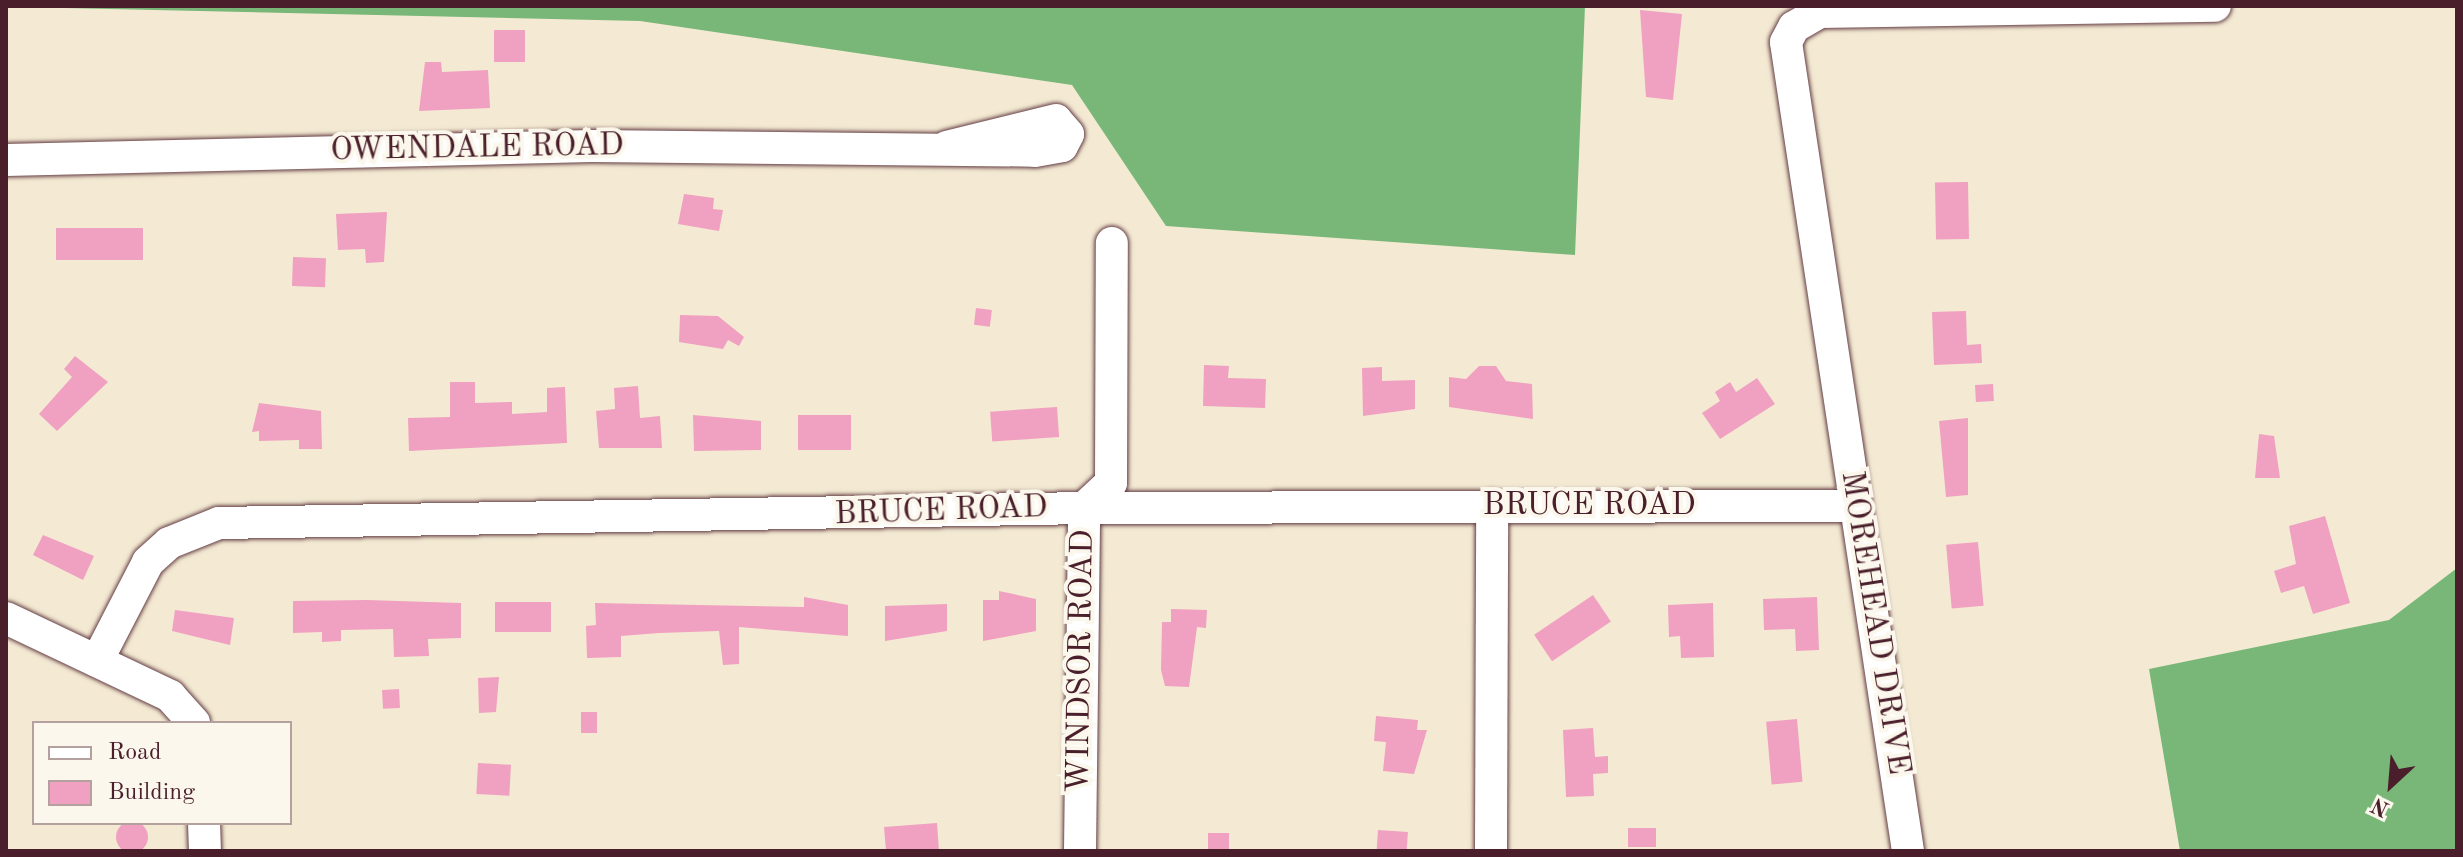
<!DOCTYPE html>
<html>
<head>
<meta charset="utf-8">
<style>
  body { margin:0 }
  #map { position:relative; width:2463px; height:857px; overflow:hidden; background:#f4ead3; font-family:"Old Standard TT",serif }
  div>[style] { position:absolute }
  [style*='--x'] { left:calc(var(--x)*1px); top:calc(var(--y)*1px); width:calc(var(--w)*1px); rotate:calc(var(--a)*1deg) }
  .forest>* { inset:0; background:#78b778 }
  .building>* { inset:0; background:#f0a0c0; transform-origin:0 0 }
  .round { border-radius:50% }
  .roads { filter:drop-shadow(0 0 2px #643d44) drop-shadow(0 0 2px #643d44) }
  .minor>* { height:32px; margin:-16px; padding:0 16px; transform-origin:16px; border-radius:16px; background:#fff }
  span { translate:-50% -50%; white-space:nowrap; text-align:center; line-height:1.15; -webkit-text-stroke:8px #fbf7ec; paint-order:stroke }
  .street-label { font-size:32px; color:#4a1f2b }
  .frame { position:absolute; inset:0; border:8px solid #4a1f2b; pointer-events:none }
  .legend { position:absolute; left:32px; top:721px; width:260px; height:104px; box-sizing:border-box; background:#fbf7ec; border:2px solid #b4a19f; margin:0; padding:10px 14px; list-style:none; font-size:24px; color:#4a1f2b }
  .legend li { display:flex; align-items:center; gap:16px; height:40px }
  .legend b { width:40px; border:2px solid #b4a19f }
  .north { position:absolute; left:2351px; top:745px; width:80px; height:80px; -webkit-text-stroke:6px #fbf7ec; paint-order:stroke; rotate:206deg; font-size:22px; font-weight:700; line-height:32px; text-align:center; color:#4a1f2b }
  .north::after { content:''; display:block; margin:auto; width:28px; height:36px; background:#4a1f2b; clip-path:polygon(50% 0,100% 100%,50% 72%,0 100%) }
</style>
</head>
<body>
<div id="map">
  <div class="forest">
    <div style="clip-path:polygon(1585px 6px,1575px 255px,1166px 226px,1072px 85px,640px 21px,64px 8px)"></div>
    <div style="clip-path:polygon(2457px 568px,2457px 851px,2180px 851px,2149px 669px,2389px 620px)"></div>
  </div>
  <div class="building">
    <div style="clip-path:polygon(1640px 10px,1682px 14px,1673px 100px,1646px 97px)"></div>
    <div style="left:494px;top:30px;width:31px;height:32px"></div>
    <div style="clip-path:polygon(425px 62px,441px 62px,442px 72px,488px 70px,490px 108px,419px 111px)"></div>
    <div style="left:1968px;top:182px;width:57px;height:33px;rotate:89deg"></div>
    <div style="clip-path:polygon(684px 194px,714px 198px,713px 209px,723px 210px,719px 231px,678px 224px)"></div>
    <div style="clip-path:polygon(387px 212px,384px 262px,366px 263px,365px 249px,338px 250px,336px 214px)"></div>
    <div style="left:56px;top:228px;width:87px;height:32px"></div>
    <div style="left:293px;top:257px;width:33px;height:29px;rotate:2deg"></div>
    <div style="left:976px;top:308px;width:16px;height:17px;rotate:7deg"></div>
    <div style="clip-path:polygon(1966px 311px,1967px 345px,1981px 344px,1982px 363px,1934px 365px,1932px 312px)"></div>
    <div style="clip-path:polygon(680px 315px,718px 316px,744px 337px,739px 346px,728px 340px,723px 349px,679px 342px)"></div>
    <div style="clip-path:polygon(75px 356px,108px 382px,57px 431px,39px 414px,72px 377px,64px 369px)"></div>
    <div style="clip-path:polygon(1204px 365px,1229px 366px,1228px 378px,1266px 379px,1265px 408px,1203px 406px)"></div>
    <div style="clip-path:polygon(1479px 366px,1496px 366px,1506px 381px,1532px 384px,1533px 419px,1449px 407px,1449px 377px,1466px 379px)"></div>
    <div style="clip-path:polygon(1382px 367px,1382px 381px,1415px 380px,1415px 409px,1363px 416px,1362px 368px)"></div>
    <div style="clip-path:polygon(1757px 378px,1775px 404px,1720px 439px,1702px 413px,1720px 401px,1715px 392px,1730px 382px,1736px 392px)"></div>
    <div style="clip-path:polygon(450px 382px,475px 382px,475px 403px,512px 402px,512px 414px,547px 412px,547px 388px,565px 387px,567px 443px,409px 451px,408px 418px,450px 417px)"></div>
    <div style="left:1993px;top:384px;width:17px;height:18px;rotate:87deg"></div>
    <div style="clip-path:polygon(638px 386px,640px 418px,660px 416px,662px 448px,599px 448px,596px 411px,615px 409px,614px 388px)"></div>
    <div style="clip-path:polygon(259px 403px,321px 411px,322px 449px,299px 449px,299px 440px,259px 441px,259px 431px,252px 432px)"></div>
    <div style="left:1057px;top:407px;width:30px;height:67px;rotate:86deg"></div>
    <div style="clip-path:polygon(693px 415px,761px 421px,761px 450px,694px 451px)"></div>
    <div style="left:798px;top:415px;width:53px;height:35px"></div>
    <div style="clip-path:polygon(1968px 418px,1968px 495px,1946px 497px,1939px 421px)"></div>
    <div style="clip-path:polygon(2259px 434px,2274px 436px,2280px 478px,2255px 478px)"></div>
    <div style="clip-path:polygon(2325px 516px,2350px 603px,2313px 614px,2304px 586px,2281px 593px,2274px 571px,2296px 564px,2289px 526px)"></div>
    <div style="clip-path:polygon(43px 535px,94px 556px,83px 580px,33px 555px)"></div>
    <div style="left:1978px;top:542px;width:64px;height:32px;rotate:85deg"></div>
    <div style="clip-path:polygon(999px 591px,1036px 599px,1036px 631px,983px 641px,983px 600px,999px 600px)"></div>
    <div style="left:1593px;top:595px;width:32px;height:71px;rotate:56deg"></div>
    <div style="clip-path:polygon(804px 597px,848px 605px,848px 636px,739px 627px,739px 664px,723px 665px,719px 631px,659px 633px,621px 636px,621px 657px,587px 658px,586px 626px,596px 625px,595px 603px,804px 607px)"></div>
    <div style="clip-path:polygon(1817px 597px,1819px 650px,1796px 651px,1795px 629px,1764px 630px,1763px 599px)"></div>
    <div style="clip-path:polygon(367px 600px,461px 603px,461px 638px,428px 639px,429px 656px,394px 657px,393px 629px,341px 630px,341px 641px,322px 642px,322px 632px,293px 633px,293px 601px)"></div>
    <div style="left:551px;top:602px;width:30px;height:56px;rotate:90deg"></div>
    <div style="clip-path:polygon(1713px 603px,1714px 657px,1681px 658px,1680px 636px,1669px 637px,1668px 605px)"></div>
    <div style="clip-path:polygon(947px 604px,947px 631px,885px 641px,885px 606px)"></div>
    <div style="clip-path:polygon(1171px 609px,1207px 610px,1206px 628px,1197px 627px,1189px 687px,1165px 686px,1161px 670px,1162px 622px,1171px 622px)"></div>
    <div style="clip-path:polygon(175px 610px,234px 618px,230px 645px,172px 631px)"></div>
    <div style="clip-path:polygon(499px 677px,496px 712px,479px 713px,478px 678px)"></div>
    <div style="left:399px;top:689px;width:19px;height:17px;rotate:87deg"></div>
    <div style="left:581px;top:712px;width:16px;height:21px"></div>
    <div style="clip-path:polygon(1376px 716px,1418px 720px,1417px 730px,1427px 730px,1414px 774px,1383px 771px,1386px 742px,1374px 741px)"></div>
    <div style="left:1797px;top:719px;width:63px;height:31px;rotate:85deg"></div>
    <div style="clip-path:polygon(1593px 728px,1595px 757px,1608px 756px,1608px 773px,1593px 774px,1594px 796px,1566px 797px,1563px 730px)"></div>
    <div style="left:478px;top:763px;width:33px;height:31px;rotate:3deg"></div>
    <div class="round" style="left:116px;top:821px;width:32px;height:32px"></div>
    <div style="clip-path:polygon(937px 823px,939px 851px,886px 851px,884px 827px)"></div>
    <div style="left:1628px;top:828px;width:28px;height:19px"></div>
    <div style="left:1378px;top:830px;width:30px;height:21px;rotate:4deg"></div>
    <div style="left:1208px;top:833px;width:21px;height:18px"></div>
  </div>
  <div class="roads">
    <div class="minor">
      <div style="--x:6;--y:160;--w:586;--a:-1.37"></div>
      <div style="--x:592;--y:146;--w:443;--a:0.6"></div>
      <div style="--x:1035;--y:151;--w:27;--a:-10"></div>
      <div style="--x:1062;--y:146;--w:13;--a:-63"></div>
      <div style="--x:1068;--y:134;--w:18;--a:-131"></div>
      <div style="--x:1056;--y:120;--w:112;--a:166.1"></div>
      <div style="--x:6;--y:618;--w:182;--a:25.4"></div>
      <div style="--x:170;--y:696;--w:36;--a:48"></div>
      <div style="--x:97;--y:661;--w:111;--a:-62.7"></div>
      <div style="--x:148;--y:562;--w:28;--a:-42"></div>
      <div style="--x:169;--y:543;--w:54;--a:-21.8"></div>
      <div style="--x:219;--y:523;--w:865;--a:-0.99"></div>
      <div style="--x:1084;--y:508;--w:772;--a:-0.15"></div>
      <div style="--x:204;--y:823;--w:28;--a:88"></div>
      <div style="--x:1080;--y:851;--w:343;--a:-89.3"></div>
      <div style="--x:1084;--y:508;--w:37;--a:-43"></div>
      <div style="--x:1111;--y:483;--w:240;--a:-89.8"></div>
      <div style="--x:1491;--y:851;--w:345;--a:-89.8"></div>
      <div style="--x:1908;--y:851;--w:818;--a:-98.58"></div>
      <div style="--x:1786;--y:42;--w:17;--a:-62"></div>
      <div style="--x:1794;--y:27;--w:30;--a:-30"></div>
      <div style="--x:1820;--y:12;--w:395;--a:-0.9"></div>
    </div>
  </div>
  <div class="street-label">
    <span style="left:477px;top:149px;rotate:-1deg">OWENDALE ROAD</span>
    <span style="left:1589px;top:506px">BRUCE ROAD</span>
    <span style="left:941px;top:512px;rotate:-2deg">BRUCE ROAD</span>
    <span style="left:1874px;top:623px;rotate:81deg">MOREHEAD DRIVE</span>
    <span style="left:1082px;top:661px;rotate:-89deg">WINDSOR ROAD</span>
  </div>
  <div class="frame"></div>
  <ul class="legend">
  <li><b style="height:10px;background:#fff"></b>Road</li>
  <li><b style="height:22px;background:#f0a0c0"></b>Building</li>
  </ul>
  <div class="north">N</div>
</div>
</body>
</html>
